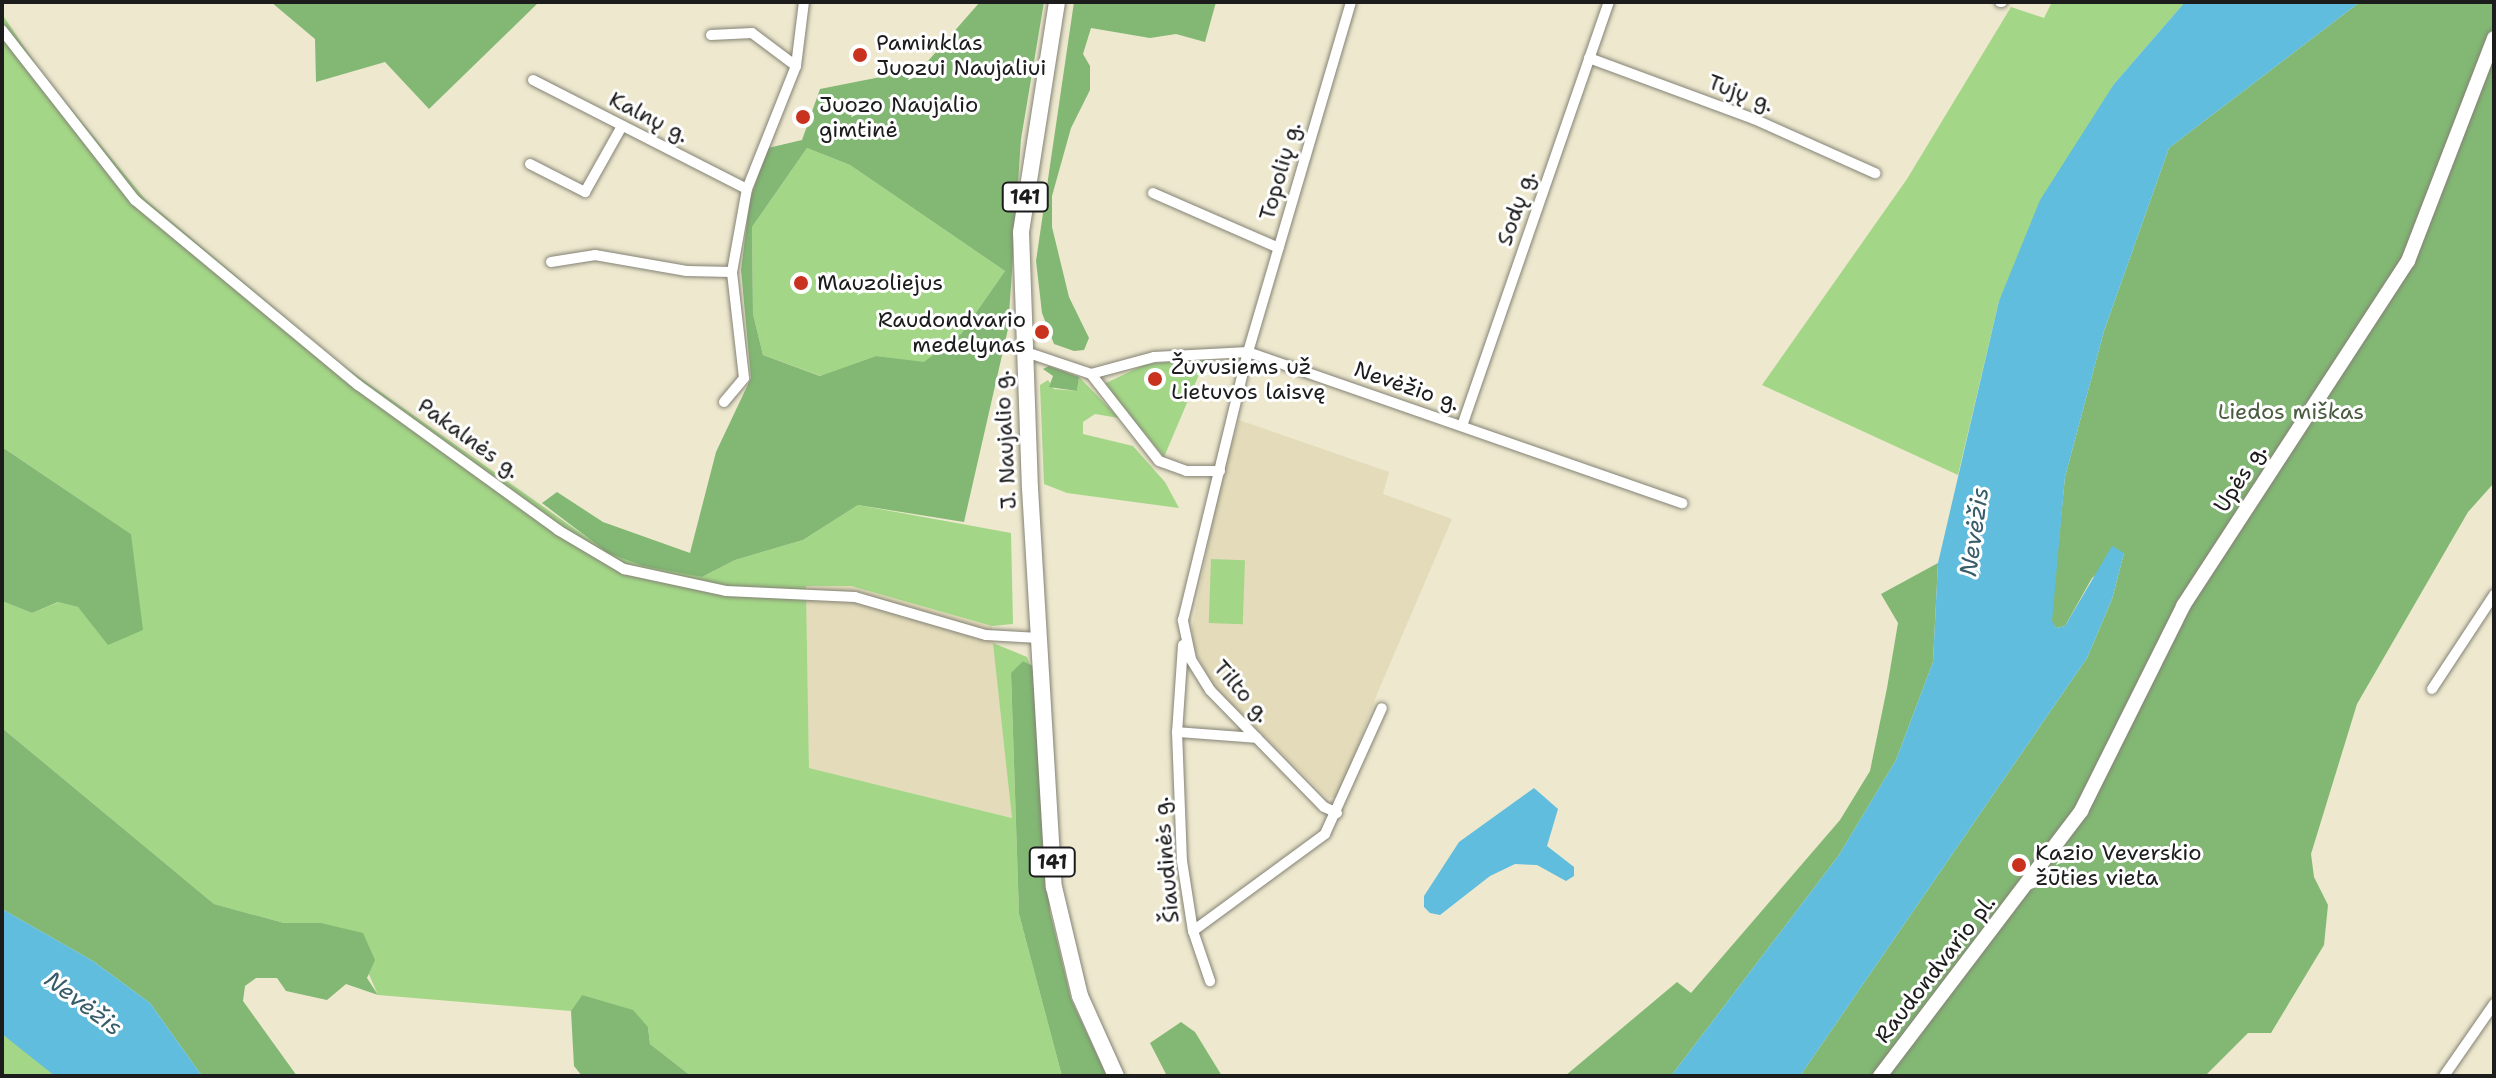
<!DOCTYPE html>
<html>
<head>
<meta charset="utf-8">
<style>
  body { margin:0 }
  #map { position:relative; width:2496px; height:1078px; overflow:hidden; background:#ede8ce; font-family:"Shantell Sans",sans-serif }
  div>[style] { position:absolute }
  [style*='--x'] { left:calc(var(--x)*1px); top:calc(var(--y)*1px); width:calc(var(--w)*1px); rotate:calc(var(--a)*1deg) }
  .built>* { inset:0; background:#e3dbba }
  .green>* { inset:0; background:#a3d787; transform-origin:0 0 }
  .forest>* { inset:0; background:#82b874 }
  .water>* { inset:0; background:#60bdde }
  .roads { filter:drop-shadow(0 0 2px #848275) drop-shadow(0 0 2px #848275) }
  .street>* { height:10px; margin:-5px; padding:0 5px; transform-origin:5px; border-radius:5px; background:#fff }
  .secondary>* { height:14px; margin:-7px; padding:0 7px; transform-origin:7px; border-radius:7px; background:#fff }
  .primary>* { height:16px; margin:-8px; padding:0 8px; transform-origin:8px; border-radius:8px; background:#fff }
  .dots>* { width:22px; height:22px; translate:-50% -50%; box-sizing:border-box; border:4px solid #fff; border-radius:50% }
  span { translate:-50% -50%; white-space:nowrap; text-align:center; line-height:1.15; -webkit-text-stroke:6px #fff; paint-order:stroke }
  .shield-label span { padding:2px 6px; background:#fff; border:2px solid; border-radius:6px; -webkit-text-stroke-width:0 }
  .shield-label { font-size:20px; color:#1c1c1c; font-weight:700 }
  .poi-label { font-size:22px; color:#1c1c1c }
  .left { translate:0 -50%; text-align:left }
  .right { translate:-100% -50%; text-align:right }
  .street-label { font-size:22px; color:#1c1c1c }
  .park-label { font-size:22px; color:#4b5d41 }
  .water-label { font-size:24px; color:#375c6a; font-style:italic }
  .frame { position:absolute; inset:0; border:4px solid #1c1c1c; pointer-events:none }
</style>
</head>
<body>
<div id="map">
  <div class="built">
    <div style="clip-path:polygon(1239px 420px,1389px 472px,1383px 494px,1452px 519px,1377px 694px,1339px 797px,1328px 798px,1213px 686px,1193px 647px,1192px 628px,1220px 483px)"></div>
    <div style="clip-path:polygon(806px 586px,851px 586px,992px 626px,1013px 818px,809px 768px)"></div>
  </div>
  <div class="green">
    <div style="clip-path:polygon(2052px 2px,2185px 2px,2114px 84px,1999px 301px,1958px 475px,1762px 385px,1907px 179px,2011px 7px,2044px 18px)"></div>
    <div style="clip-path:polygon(2px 14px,41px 72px,145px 199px,338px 362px,609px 553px,702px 577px,735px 560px,803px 540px,858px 505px,1011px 533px,1013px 624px,992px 626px,851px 586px,806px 586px,809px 768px,1012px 818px,993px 643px,1027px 657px,1030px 665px,1023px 661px,1011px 674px,1019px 914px,1062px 1076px,691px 1076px,650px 1044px,648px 1027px,582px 995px,571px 1011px,378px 995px,367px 970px,321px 923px,284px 923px,214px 904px,2px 728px,2px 601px,32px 613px,59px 602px,78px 607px,98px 627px,131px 534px,2px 447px)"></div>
    <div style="clip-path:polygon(807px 148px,850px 165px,1005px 271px,961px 334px,924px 363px,876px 356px,821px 376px,763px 355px,753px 314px,752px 227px)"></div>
    <div style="clip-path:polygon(1206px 358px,1164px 457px,1104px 384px,1146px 364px)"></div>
    <div style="clip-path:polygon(1079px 377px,1119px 418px,1095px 414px,1083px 422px,1083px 434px,1133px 446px,1165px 482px,1179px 508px,1067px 493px,1044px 484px,1040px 385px,1048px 380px,1054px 389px,1077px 391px)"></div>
    <div style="left:1211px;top:559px;width:34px;height:64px;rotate:2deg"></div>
    <div style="clip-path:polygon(2px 1034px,49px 1068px,55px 1076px,2px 1076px)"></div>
  </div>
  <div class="forest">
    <div style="clip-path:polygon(271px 2px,539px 2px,429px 109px,385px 62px,316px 82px,315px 39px)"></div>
    <div style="clip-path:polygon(evenodd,980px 2px,1044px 2px,1021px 139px,1008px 329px,964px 522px,858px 505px,803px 540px,735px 560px,702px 577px,644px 566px,608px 553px,542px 503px,557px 492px,603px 522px,690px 553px,716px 452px,751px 378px,741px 270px,750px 199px,768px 148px,802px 140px,820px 89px,921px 69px,980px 2px,807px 148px,850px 165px,1005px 271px,961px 334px,924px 362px,876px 356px,820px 376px,763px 355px,753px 314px,752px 227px,807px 148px)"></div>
    <div style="clip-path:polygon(1074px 2px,1216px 2px,1205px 42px,1176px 34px,1150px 38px,1091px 28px,1083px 54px,1090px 66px,1090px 90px,1071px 128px,1052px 196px,1052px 227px,1069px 297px,1089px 338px,1084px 350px,1074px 351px,1054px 344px,1042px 313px,1036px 261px)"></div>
    <div style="clip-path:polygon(2360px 2px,2494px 2px,2494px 483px,2468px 512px,2357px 704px,2311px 854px,2314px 877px,2328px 905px,2324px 945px,2271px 1033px,2248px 1033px,2205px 1076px,1800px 1076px,2087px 658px,2112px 599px,2124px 553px,2092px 578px,2065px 626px,2056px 628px,2051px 621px,2065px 477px,2104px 331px,2169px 148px)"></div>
    <div style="clip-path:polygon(1049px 366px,1079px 377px,1077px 391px,1049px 387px,1053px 376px,1043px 369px)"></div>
    <div style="clip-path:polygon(2px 447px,131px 534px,143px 630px,108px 645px,78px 607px,58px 602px,32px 613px,2px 601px)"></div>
    <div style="clip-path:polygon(1938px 563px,1933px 662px,1896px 760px,1839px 855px,1671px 1076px,1565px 1076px,1677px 982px,1691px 993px,1840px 820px,1870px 771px,1887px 688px,1898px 623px,1881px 594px)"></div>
    <div style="clip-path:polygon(1023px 661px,1033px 666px,1050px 912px,1071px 999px,1107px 1076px,1062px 1076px,1019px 914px,1011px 673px)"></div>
    <div style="clip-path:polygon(2px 728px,214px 904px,284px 923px,321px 923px,363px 933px,375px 960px,367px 978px,378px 995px,346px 984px,327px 1000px,286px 991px,277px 978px,256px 978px,245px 986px,243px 1001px,297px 1076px,202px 1076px,150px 1003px,93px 961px,2px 909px)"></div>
    <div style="clip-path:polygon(582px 995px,633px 1010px,648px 1027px,650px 1044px,691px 1076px,582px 1076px,574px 1066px,571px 1011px)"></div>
    <div style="clip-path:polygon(1181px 1022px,1195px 1032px,1222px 1076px,1167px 1076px,1150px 1043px)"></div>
  </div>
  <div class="water">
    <div style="clip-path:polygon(2185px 2px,2360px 2px,2169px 148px,2104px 331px,2065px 477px,2052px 621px,2056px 628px,2065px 626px,2112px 546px,2124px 553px,2112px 599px,2087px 658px,1800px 1076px,1671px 1076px,1839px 855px,1896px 760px,1933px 662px,1938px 563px,1999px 301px,2040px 200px,2114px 84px)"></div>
    <div style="clip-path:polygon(1534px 788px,1558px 809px,1547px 846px,1574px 867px,1574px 876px,1566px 881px,1537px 865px,1515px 864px,1490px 876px,1440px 915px,1430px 913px,1424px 907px,1424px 896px,1459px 842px)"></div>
    <div style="clip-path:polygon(2px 909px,93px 961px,150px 1003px,202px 1076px,55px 1076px,2px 1034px)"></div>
  </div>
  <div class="roads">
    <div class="street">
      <div style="--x:2000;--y:2;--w:2;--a:0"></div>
      <div style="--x:2;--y:30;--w:216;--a:52"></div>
      <div style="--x:135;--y:200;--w:290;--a:39.7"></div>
      <div style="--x:358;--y:385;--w:247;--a:35.9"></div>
      <div style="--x:558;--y:530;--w:77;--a:30.6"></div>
      <div style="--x:624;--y:569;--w:104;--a:12.2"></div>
      <div style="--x:726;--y:591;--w:129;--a:2.7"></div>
      <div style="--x:855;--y:597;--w:136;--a:16.2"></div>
      <div style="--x:986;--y:635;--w:53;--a:3.2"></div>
      <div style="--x:711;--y:35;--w:41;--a:-2.8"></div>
      <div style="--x:752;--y:33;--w:55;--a:36.9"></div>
      <div style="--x:1589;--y:58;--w:176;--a:20.3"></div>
      <div style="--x:1754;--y:119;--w:133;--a:24.1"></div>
      <div style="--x:533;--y:80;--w:240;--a:27"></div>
      <div style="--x:530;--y:164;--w:62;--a:27"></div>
      <div style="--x:585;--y:192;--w:76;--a:-60.7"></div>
      <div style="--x:1153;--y:193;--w:137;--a:23.6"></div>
      <div style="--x:551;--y:262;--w:45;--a:-9"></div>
      <div style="--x:595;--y:255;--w:93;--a:9.9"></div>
      <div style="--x:687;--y:271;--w:45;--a:1.3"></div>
      <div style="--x:1023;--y:351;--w:72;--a:18.7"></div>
      <div style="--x:1091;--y:374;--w:65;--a:-15.1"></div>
      <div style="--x:1154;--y:357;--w:94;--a:-3"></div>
      <div style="--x:1248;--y:352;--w:460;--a:19.2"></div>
      <div style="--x:1091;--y:374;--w:110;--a:52"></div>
      <div style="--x:1159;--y:461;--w:29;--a:20"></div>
      <div style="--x:1186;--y:471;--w:34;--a:0"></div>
      <div style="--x:724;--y:402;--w:31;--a:-50"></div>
      <div style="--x:744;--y:378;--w:107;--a:-96.5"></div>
      <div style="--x:732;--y:272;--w:84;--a:-79.8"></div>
      <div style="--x:747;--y:189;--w:132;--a:-68.3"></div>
      <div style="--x:796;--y:66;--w:64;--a:-82.9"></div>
      <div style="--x:1462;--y:426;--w:449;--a:-70.9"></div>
      <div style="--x:1183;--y:645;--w:87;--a:93.9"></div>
      <div style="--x:1177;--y:732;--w:129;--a:87.8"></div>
      <div style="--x:1182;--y:861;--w:71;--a:81.1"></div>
      <div style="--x:1193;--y:931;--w:53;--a:71.2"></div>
      <div style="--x:2432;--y:689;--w:113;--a:-56.6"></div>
      <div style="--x:1177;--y:732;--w:80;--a:4.3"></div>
      <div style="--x:1337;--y:813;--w:14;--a:-155"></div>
      <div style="--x:1324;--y:807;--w:163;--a:-134.3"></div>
      <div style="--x:1210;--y:690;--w:36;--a:-122"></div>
      <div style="--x:1191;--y:659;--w:40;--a:-102"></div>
      <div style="--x:1183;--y:620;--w:276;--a:-76.4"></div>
      <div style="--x:1248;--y:352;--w:365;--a:-73.6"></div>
      <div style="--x:1193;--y:931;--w:164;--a:-36.3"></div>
      <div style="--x:1325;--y:834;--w:138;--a:-65.7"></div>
      <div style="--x:2444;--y:1076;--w:88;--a:-55.2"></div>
    </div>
    <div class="secondary">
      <div style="--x:1880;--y:1076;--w:333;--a:-52.8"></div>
      <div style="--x:2081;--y:811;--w:229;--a:-63.5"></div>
      <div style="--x:2183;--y:606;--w:412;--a:-56.9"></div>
      <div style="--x:2408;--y:261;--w:239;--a:-68.9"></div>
    </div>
    <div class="primary">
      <div style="--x:1057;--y:2;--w:233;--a:98.9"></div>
      <div style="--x:1021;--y:232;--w:256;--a:88"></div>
      <div style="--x:1030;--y:488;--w:400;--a:86.6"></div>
      <div style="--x:1054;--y:887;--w:112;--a:76.6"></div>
      <div style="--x:1080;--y:996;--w:88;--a:65.8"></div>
    </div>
  </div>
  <div class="dots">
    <div style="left:860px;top:55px;background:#c8321e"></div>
    <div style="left:803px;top:117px;background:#c8321e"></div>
    <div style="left:801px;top:283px;background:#c8321e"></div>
    <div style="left:1042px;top:332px;background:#c8321e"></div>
    <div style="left:1155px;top:379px;background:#c8321e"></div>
    <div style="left:2019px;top:865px;background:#c8321e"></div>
  </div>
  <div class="shield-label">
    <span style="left:1025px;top:197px">141</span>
    <span style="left:1052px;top:862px">141</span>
  </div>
  <div class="poi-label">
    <span class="left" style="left:876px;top:55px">Paminklas<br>Juozui Naujaliui</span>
    <span class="left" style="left:819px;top:117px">Juozo Naujalio<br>gimtinė</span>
    <span class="left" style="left:817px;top:283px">Mauzoliejus</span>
    <span class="right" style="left:1026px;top:332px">Raudondvario<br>medelynas</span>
    <span class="left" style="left:1171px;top:379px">Žuvusiems už<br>Lietuvos laisvę</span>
    <span class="left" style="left:2035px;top:865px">Kazio Veverskio<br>žūties vieta</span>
  </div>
  <div class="street-label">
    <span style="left:1741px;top:93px;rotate:21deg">Tujų g.</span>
    <span style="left:649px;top:117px;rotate:27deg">Kalnų g.</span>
    <span style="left:1280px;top:171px;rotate:-74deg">Topolių g.</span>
    <span style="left:1516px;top:208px;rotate:-71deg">Sodų g.</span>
    <span style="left:1407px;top:386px;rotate:19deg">Nevėžio g.</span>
    <span style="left:469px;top:438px;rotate:36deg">Pakalnės g.</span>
    <span style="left:1005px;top:440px;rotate:-93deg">J. Naujalio g.</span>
    <span style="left:2240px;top:478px;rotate:-57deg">Upės g.</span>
    <span style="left:1242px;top:691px;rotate:49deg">Tilto g.</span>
    <span style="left:1166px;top:860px;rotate:-95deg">Šiaudinės g.</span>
    <span style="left:1935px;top:969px;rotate:-52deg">Raudondvario pl.</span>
  </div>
  <div class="park-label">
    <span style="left:2291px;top:412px">Liedos miškas</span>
  </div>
  <div class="water-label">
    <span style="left:1975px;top:532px;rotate:-82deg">Nevėžis</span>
    <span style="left:83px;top:1004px;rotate:37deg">Nevėžis</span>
  </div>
  <div class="frame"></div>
</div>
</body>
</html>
